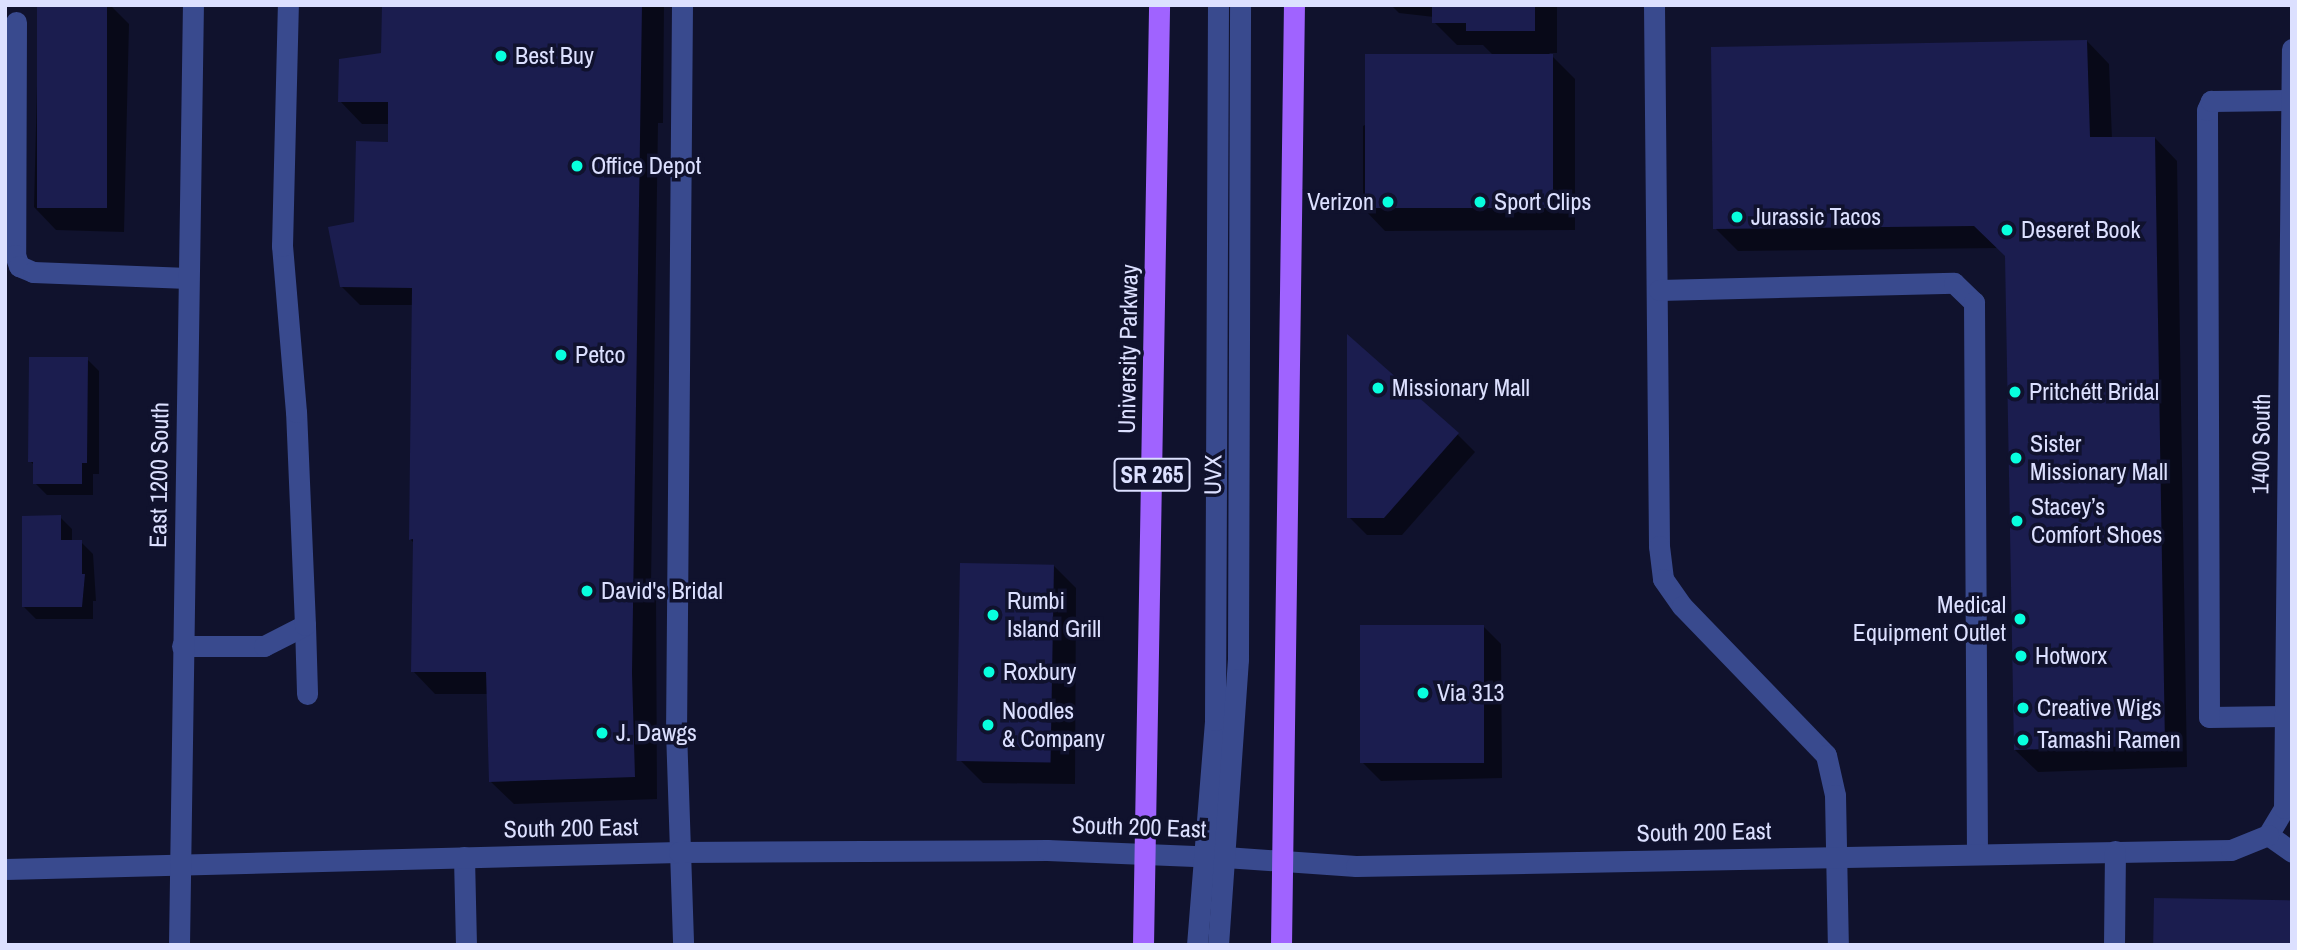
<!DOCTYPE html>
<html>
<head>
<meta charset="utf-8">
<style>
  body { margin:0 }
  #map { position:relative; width:2297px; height:950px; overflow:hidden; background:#10122d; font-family:"Archivo Narrow",sans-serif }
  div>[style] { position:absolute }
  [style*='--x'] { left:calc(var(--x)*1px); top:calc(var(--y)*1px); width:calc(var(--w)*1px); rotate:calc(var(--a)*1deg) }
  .shadow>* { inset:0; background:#0007 }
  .building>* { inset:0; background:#1b1d4f; transform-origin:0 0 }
  .minor>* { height:21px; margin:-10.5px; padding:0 10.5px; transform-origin:10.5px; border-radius:10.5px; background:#394a8e }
  .major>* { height:21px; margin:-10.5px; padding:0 10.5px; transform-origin:10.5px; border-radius:10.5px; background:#a063ff }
  .dots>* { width:19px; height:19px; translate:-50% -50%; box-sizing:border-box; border:4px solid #10122d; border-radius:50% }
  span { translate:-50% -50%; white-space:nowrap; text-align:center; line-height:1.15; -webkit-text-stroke:7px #10122d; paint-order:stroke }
  .shield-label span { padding:2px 5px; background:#10122d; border:2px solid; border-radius:5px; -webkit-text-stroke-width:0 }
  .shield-label { font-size:23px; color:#dce0ff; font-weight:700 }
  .poi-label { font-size:24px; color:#dce0ff }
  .left { translate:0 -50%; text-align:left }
  .right { translate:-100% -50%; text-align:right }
  .street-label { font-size:24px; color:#dce0ff }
  .frame { position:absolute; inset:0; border:7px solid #dce0ff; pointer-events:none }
</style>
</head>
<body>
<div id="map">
  <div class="shadow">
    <div style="clip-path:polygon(39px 5px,110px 5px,129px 24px,124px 232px,56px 230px,34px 207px)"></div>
    <div style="clip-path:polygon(384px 5px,664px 5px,663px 123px,658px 123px,651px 585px,656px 589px,657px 799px,514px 804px,491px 782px,489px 694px,435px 694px,413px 671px,414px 543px,410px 539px,413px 305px,360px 305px,342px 287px,356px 224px,389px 144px,390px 124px,362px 124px,340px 101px,383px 55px)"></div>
    <div style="clip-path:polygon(1391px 5px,1557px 5px,1557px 53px,1549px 53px,1575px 79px,1575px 230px,1385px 231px,1363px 208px,1363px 126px,1494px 56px,1483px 45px,1457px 45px,1434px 22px,1434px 17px,1399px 13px)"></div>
    <div style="clip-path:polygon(2087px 41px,2109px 64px,2112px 139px,2155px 138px,2177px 161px,2187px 767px,2038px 772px,2015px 750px,2007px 256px,1999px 248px,1738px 251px,1715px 228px)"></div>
    <div style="clip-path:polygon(87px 359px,99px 371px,99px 474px,93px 474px,93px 495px,47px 495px,35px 483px,35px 466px,30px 461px)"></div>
    <div style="clip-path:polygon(1457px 434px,1475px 452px,1402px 535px,1367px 535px,1349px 517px)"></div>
    <div style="clip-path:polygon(60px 517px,72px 529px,72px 542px,81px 542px,93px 554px,96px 601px,93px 601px,93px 619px,36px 619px,24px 607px)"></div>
    <div style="clip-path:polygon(1053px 565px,1076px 588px,1075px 784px,983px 783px,961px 761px)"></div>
    <div style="clip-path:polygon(1483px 626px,1501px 644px,1502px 778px,1381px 781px,1363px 763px)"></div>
  </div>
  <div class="building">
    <div style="left:37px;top:5px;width:70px;height:203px"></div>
    <div style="clip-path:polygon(382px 5px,642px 5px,632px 673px,635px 777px,489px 782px,486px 672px,411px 672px,413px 539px,409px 540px,412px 288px,340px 287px,328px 227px,354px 222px,356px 141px,388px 142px,388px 102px,338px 102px,339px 59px,381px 53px)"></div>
    <div style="clip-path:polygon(1432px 5px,1535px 5px,1535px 31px,1466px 31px,1466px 23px,1432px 23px)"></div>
    <div style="clip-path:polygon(2087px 40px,2090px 137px,2155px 137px,2165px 745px,2014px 750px,2005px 256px,1974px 226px,1713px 229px,1711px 47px)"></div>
    <div style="left:1553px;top:54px;width:154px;height:188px;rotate:90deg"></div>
    <div style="clip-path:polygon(1347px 334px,1459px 433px,1384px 518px,1347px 518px)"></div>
    <div style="clip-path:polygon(29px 357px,88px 357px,87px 463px,82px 463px,82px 484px,33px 484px,33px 462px,28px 462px)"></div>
    <div style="clip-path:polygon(61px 515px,61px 540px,82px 540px,82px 574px,85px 574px,82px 607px,22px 607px,22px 516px)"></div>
    <div style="left:960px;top:563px;width:94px;height:198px;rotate:1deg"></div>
    <div style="left:1484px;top:625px;width:138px;height:124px;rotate:90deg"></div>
    <div style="left:2154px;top:898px;width:138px;height:47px;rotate:1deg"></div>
  </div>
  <div class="minor">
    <div style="--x:682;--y:5;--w:725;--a:90.47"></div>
    <div style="--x:676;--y:730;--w:215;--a:88.1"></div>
    <div style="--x:1654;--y:5;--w:541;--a:89.47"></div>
    <div style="--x:1659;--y:546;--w:33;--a:83"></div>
    <div style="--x:1663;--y:579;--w:33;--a:55"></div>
    <div style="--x:1682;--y:606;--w:207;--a:46"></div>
    <div style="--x:1826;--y:755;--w:41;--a:77.3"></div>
    <div style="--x:1835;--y:795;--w:150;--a:88.9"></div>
    <div style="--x:16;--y:22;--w:233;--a:90.2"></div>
    <div style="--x:15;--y:255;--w:12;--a:70"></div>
    <div style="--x:19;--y:266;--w:15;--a:23"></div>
    <div style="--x:33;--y:272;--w:155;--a:2.2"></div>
    <div style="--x:1659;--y:290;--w:295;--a:-1.4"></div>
    <div style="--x:1954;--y:283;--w:28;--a:44"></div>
    <div style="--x:1974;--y:302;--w:550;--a:89.69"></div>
    <div style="--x:305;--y:625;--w:69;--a:88.3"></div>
    <div style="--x:182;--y:646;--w:82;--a:0"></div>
    <div style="--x:264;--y:646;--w:46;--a:-27.1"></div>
    <div style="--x:305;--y:625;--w:213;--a:-92.4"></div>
    <div style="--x:296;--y:412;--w:167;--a:-94.8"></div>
    <div style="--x:282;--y:246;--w:241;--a:-88.6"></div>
    <div style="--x:2284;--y:716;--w:75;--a:179.2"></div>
    <div style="--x:2209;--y:717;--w:607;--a:-90.19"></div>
    <div style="--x:2207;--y:110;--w:10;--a:-66"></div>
    <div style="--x:2211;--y:101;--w:80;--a:-0.7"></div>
    <div style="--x:2268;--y:835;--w:31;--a:-59"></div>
    <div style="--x:2284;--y:808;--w:759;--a:-89.4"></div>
    <div style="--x:2268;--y:835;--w:29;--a:35"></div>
    <div style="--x:464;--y:857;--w:88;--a:88.7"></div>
    <div style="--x:5;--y:869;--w:674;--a:-1.44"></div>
    <div style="--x:679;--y:852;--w:368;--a:-0.3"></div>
    <div style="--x:1047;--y:850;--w:178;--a:2.3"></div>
    <div style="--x:1225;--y:857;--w:131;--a:3.9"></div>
    <div style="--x:1356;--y:866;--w:875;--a:-1.05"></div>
    <div style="--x:2231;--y:850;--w:40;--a:-22"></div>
    <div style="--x:179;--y:945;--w:940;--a:-89.15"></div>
    <div style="--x:1197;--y:945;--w:226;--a:-85.4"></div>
    <div style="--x:1215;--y:720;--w:715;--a:-89.76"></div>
    <div style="--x:1218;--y:945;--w:287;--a:-86"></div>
    <div style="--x:1238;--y:659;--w:654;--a:-89.82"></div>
    <div style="--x:2114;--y:945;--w:94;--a:-89.4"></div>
  </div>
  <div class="major">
    <div style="--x:1143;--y:945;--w:940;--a:-89.02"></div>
    <div style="--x:1281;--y:945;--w:940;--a:-89.21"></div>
  </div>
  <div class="dots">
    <div style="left:501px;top:56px;background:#08ffde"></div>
    <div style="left:577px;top:166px;background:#08ffde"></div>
    <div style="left:1388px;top:202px;background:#08ffde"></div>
    <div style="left:1480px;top:202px;background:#08ffde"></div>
    <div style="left:1737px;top:217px;background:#08ffde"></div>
    <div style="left:2007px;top:230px;background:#08ffde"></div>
    <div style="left:561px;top:355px;background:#08ffde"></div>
    <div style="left:1378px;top:388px;background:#08ffde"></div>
    <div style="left:2015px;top:392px;background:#08ffde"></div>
    <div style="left:2016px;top:458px;background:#08ffde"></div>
    <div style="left:2017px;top:521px;background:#08ffde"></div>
    <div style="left:587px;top:591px;background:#08ffde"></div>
    <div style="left:993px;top:615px;background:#08ffde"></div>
    <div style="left:2020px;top:619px;background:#08ffde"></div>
    <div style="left:2021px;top:656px;background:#08ffde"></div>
    <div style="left:989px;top:672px;background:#08ffde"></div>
    <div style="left:1423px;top:693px;background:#08ffde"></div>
    <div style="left:2023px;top:708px;background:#08ffde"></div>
    <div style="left:988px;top:725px;background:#08ffde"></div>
    <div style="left:602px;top:733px;background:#08ffde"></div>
    <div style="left:2023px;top:740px;background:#08ffde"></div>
  </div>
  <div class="shield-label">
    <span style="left:1152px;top:475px">SR 265</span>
  </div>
  <div class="poi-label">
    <span class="left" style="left:515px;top:56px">Best Buy</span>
    <span class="left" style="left:591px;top:166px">Office Depot</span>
    <span class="right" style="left:1374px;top:202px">Verizon</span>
    <span class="left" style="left:1494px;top:202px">Sport Clips</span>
    <span class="left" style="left:1751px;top:217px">Jurassic Tacos</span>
    <span class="left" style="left:2021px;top:230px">Deseret Book</span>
    <span class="left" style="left:575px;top:355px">Petco</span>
    <span class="left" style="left:1392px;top:388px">Missionary Mall</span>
    <span class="left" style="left:2029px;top:392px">Pritchétt Bridal</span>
    <span class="left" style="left:2030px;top:458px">Sister<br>Missionary Mall</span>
    <span class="left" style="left:2031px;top:521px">Stacey’s<br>Comfort Shoes</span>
    <span class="left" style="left:601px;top:591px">David's Bridal</span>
    <span class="left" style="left:1007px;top:615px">Rumbi<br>Island Grill</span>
    <span class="right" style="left:2006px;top:619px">Medical<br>Equipment Outlet</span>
    <span class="left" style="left:2035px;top:656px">Hotworx</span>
    <span class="left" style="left:1003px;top:672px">Roxbury</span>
    <span class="left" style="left:1437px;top:693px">Via 313</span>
    <span class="left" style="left:2037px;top:708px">Creative Wigs</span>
    <span class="left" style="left:1002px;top:725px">Noodles<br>&amp; Company</span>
    <span class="left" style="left:616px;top:733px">J. Dawgs</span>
    <span class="left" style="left:2037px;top:740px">Tamashi Ramen</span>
  </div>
  <div class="street-label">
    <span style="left:1128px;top:349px;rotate:-89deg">University Parkway</span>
    <span style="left:2261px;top:444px;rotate:-89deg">1400 South</span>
    <span style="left:159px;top:475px;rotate:-89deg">East 1200 South</span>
    <span style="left:1213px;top:475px;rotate:-89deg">UVX</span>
    <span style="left:1139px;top:827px;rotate:2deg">South 200 East</span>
    <span style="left:571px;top:828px;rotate:-1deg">South 200 East</span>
    <span style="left:1704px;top:832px;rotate:-1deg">South 200 East</span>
  </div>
  <div class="frame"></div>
</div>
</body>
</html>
